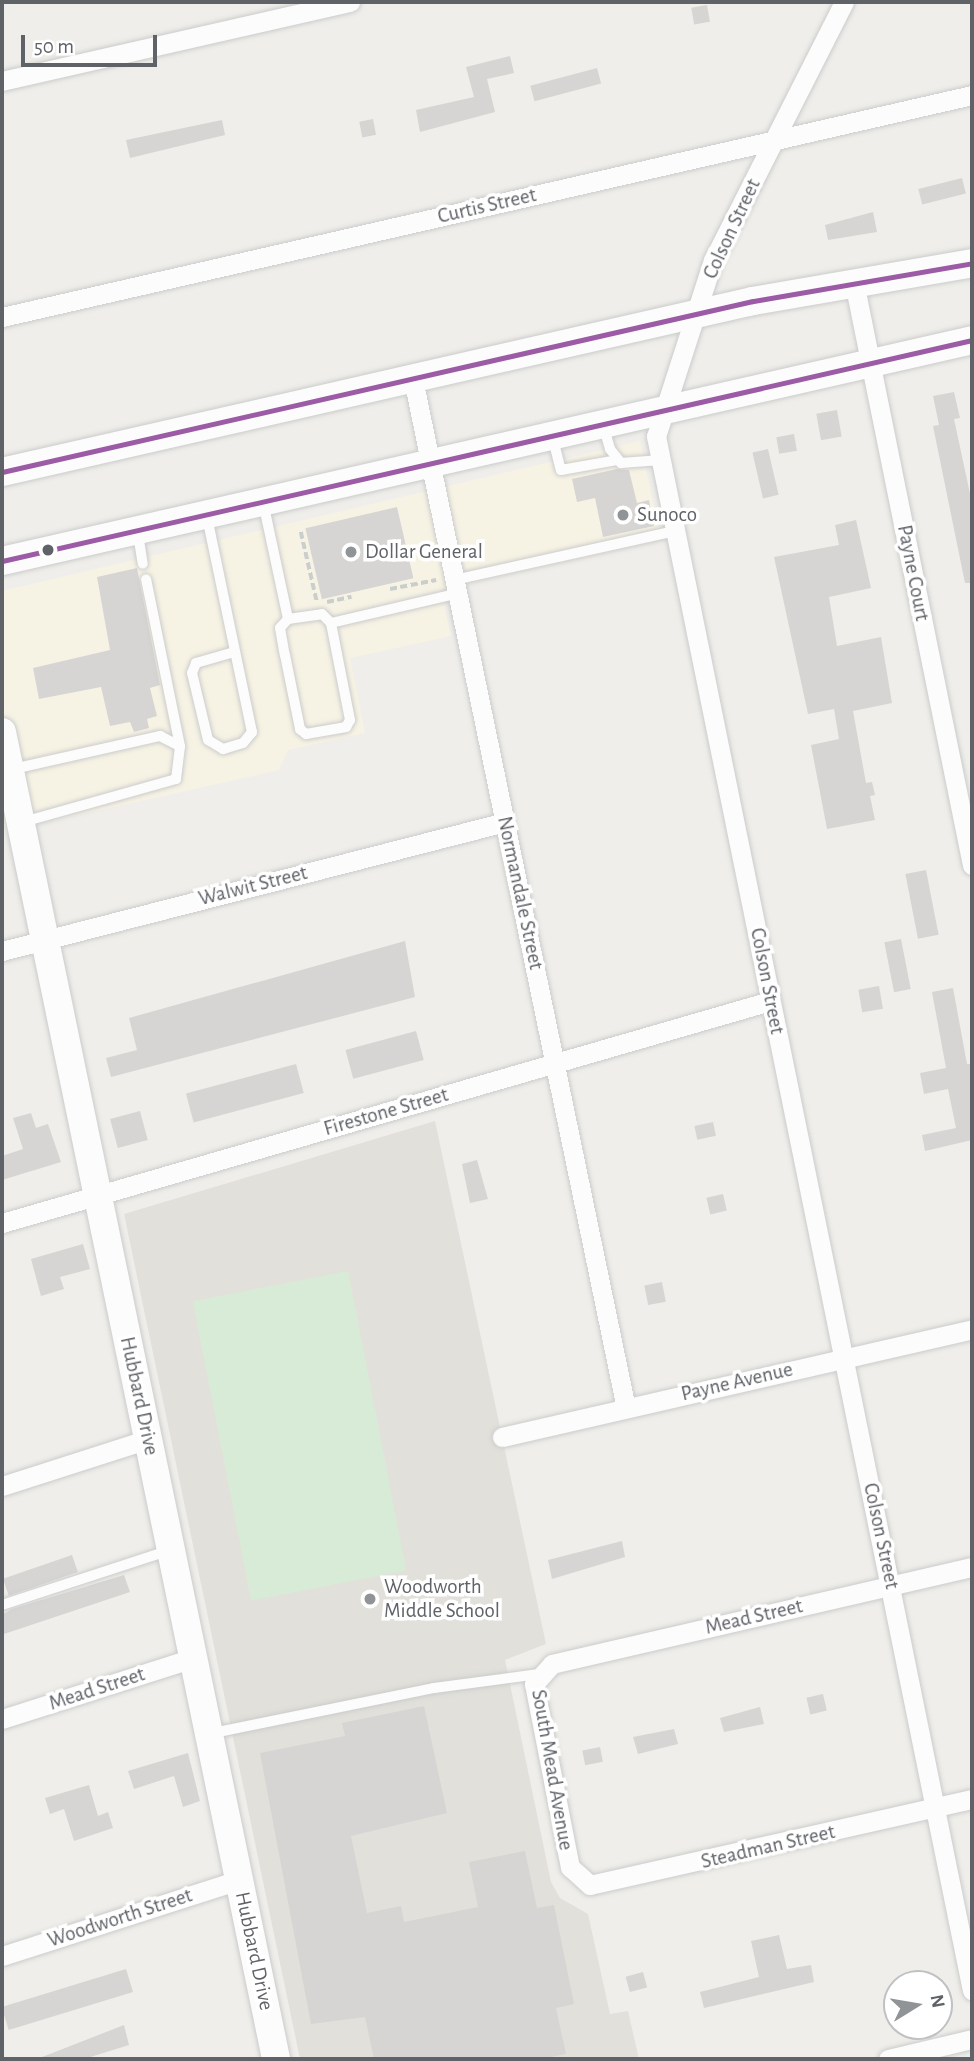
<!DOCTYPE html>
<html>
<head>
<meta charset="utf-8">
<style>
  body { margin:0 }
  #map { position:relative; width:974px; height:2061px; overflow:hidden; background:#efeeea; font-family:"Alegreya Sans",sans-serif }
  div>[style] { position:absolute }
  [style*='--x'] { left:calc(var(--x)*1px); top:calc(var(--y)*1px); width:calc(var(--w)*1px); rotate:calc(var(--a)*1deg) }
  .commercial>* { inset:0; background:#f7f3e4 }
  .education>* { inset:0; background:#e2e0da }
  .green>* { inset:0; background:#d8ebd6; transform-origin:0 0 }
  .building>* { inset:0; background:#d6d5d3; transform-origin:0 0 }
  .path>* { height:3.5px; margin-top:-1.75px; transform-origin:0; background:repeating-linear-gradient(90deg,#cacfcc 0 7px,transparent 0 10.5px) }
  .roads { filter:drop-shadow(0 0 2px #cbcccc) drop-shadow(0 0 2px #cbcccc) }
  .lane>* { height:10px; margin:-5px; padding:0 5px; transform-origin:5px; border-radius:5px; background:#fdfcfc }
  .street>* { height:19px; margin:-9.5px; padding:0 9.5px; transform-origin:9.5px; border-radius:9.5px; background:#fdfcfc }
  .secondary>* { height:28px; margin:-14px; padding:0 14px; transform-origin:14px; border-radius:14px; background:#fdfcfc }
  .bus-1>* { height:5px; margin:-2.5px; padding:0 2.5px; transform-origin:2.5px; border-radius:2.5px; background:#9b5ba5 }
  .dots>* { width:19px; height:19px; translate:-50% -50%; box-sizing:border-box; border:4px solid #fff; border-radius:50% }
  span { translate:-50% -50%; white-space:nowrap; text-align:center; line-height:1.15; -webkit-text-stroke:7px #fff; paint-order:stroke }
  .street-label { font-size:21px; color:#5f6368 }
  .poi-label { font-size:21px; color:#5f6368 }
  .left { translate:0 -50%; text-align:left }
  .frame { position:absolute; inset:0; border:4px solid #5f6368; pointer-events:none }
  .north { position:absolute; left:883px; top:1970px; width:70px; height:70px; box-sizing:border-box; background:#fff; border:2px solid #bfc1c3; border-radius:50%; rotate:79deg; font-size:19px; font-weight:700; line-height:28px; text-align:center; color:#5f6368 }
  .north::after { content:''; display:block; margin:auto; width:24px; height:32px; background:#919496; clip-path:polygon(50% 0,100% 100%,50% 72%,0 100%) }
  .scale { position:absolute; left:21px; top:35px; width:136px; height:32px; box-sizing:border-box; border:4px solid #5f6368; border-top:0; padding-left:9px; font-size:21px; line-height:24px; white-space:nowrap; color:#5f6368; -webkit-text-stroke:5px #fff; paint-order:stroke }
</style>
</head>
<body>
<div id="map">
  <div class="commercial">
    <div style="clip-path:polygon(640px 441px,661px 540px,441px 590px,451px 636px,350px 658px,365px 733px,288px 750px,279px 770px,6px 831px,2px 813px,2px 591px)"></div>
  </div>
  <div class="education">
    <div style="clip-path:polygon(435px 1121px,546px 1644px,505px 1660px,551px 1882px,560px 1898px,588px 1914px,610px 2014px,628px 2011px,639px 2059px,300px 2059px,124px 1214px)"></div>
  </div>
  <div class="green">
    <div style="left:348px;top:1271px;width:305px;height:158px;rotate:79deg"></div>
  </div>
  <div class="building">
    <div style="left:707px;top:5px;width:17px;height:16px;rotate:80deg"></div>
    <div style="clip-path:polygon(510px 56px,514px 73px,487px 79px,495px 112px,420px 132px,416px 110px,474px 97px,466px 67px)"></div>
    <div style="left:597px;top:68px;width:16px;height:69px;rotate:75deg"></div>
    <div style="left:373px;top:119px;width:16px;height:14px;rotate:79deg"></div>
    <div style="clip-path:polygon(222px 120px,225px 135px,130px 158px,126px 140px)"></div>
    <div style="left:962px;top:178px;width:16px;height:45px;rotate:76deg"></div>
    <div style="clip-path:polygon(873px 212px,877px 232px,828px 240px,825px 225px)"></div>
    <div style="clip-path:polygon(954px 392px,960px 418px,954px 419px,972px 503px,972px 583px,965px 583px,933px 426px,939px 425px,933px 396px)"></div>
    <div style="left:837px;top:410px;width:27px;height:21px;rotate:80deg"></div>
    <div style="left:794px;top:434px;width:17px;height:18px;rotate:80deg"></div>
    <div style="left:768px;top:449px;width:47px;height:16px;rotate:77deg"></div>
    <div style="clip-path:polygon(617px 469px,629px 470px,637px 503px,649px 500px,654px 526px,603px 537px,595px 498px,577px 502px,572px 479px)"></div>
    <div style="left:397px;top:507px;width:73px;height:94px;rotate:77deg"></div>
    <div style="clip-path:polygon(856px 520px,871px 588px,829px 597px,837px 646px,881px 637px,892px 703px,853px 711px,866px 783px,872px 782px,875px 795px,870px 796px,875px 820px,827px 829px,811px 745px,839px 739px,834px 709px,808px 714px,774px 557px,839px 545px,835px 525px)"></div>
    <div style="clip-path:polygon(137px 568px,160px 685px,150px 688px,157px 716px,147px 719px,149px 728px,134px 732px,130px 722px,110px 726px,101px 687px,39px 699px,33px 668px,110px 650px,97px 577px)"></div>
    <div style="left:926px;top:870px;width:66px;height:21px;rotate:79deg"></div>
    <div style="left:901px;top:939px;width:51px;height:17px;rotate:79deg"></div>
    <div style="clip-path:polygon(405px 941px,415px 997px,111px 1077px,106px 1058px,137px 1050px,129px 1018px)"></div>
    <div style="left:879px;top:986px;width:23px;height:21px;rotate:80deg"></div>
    <div style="clip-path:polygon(953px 988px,967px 1064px,972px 1064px,972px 1140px,925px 1151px,922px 1135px,956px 1128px,948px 1089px,924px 1094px,920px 1073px,946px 1068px,932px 992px)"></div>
    <div style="left:416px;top:1031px;width:30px;height:73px;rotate:75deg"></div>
    <div style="left:296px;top:1064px;width:30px;height:114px;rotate:75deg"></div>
    <div style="left:140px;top:1111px;width:30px;height:31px;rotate:75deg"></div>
    <div style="clip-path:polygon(31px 1113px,36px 1128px,48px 1124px,61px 1162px,2px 1180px,2px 1156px,23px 1149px,13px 1118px)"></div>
    <div style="left:713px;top:1122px;width:14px;height:19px;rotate:78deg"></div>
    <div style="clip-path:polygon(477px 1160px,488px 1199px,470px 1203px,462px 1164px)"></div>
    <div style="left:723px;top:1194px;width:17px;height:17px;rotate:77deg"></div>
    <div style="clip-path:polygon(83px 1244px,90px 1269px,60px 1277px,64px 1289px,41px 1296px,31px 1259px)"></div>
    <div style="left:662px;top:1282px;width:20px;height:18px;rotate:79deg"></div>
    <div style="clip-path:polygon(622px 1541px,625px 1557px,552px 1579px,548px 1560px)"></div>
    <div style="left:72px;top:1555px;width:18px;height:73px;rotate:71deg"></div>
    <div style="clip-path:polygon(124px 1575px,130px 1592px,4px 1634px,2px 1615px,12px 1609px)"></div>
    <div style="left:823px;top:1694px;width:17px;height:17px;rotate:77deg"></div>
    <div style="clip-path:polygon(424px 1706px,447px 1813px,351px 1836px,367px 1913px,401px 1906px,404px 1922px,478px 1907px,469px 1862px,525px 1851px,537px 1908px,554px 1905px,574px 2004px,556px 2008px,566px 2054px,541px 2059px,374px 2059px,365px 2017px,311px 2024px,260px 1753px,345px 1736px,342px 1723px)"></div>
    <div style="clip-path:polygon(760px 1707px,764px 1724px,724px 1732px,720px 1718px)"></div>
    <div style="clip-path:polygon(674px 1729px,678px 1744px,638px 1754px,633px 1737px)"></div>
    <div style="left:600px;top:1747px;width:15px;height:18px;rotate:79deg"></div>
    <div style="clip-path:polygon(188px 1753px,200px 1801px,183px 1807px,174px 1776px,134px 1789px,128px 1771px)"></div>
    <div style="clip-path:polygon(89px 1785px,98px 1816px,108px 1812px,113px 1828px,74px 1841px,64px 1809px,50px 1814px,45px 1798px)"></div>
    <div style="clip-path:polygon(779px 1935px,787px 1969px,811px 1965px,814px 1982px,704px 2008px,700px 1992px,759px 1977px,751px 1941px)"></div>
    <div style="left:126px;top:1969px;width:24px;height:130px;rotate:73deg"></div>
    <div style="left:643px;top:1972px;width:16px;height:18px;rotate:75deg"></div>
    <div style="clip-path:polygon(124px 2025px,129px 2045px,84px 2059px,37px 2059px)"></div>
  </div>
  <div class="path">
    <div style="--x:301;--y:532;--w:72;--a:77.1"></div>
    <div style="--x:390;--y:589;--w:47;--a:-11.1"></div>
    <div style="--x:327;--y:602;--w:25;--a:-12"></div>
  </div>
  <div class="roads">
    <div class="lane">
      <div style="--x:604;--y:428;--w:22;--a:74"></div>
      <div style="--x:610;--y:449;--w:18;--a:52"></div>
      <div style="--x:621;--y:463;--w:40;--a:-4.3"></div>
      <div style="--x:553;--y:439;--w:32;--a:76"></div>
      <div style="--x:561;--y:470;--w:58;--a:-10"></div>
      <div style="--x:263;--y:502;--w:120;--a:77.9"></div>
      <div style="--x:288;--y:619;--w:12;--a:132"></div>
      <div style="--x:280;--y:628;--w:27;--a:80"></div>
      <div style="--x:285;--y:655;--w:76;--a:78.5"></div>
      <div style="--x:300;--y:729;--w:8;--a:40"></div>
      <div style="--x:306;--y:734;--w:41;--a:-9.9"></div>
      <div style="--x:346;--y:727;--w:8;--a:-60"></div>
      <div style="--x:350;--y:720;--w:99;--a:-101.1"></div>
      <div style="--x:331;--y:623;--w:128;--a:-13.1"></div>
      <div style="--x:207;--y:517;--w:220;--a:78.2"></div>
      <div style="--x:252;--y:732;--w:14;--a:129"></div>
      <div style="--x:243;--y:743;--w:21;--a:163"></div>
      <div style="--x:223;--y:749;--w:17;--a:-149"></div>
      <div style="--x:208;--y:740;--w:69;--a:-103.4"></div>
      <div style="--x:192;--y:673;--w:11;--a:-68"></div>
      <div style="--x:196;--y:663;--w:37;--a:-16"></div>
      <div style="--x:138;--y:534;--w:30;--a:81"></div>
      <div style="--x:454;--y:580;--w:226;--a:-12.5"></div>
      <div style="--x:288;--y:619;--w:34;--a:-8"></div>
      <div style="--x:322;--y:614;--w:13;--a:45"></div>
      <div style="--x:13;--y:769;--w:151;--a:-12.7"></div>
      <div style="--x:160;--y:736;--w:22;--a:27"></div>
      <div style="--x:23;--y:822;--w:159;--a:-15.7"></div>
      <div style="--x:176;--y:779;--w:33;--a:-83"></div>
      <div style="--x:180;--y:746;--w:170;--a:-101.5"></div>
      <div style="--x:2;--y:1605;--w:177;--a:-18.1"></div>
      <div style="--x:213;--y:1733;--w:226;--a:-11.5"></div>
      <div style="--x:434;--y:1688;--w:106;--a:-7.6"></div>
    </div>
    <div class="street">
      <div style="--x:844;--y:2;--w:289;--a:116.9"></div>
      <div style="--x:713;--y:260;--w:185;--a:107.9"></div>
      <div style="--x:656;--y:436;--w:1586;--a:78.51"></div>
      <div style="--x:2;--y:81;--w:357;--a:-12.8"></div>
      <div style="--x:854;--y:282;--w:595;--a:78.56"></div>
      <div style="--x:2;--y:317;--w:995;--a:-12.89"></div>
      <div style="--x:413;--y:379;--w:1051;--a:78.31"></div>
      <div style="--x:2;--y:951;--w:519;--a:-14.38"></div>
      <div style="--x:2;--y:1223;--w:799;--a:-16.12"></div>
      <div style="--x:502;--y:1437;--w:482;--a:-12.9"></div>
      <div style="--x:2;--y:1486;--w:153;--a:-17.8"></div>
      <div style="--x:972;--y:1567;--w:431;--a:167"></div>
      <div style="--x:552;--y:1664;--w:27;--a:132"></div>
      <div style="--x:534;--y:1684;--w:187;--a:78.9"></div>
      <div style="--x:570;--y:1867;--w:27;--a:42"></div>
      <div style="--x:590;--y:1885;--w:392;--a:-12.7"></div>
      <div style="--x:2;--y:1719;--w:201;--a:-17.7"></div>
      <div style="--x:2;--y:1956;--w:249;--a:-17.8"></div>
      <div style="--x:888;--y:2059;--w:86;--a:-13.4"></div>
    </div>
    <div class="secondary">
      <div style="--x:2;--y:472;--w:770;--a:-12.83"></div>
      <div style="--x:753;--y:301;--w:222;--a:-9.8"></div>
      <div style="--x:2;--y:561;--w:995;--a:-12.83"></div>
      <div style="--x:2;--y:732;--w:1355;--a:78.33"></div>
    </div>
  </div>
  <div class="bus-1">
    <div style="--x:2;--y:472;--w:770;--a:-12.83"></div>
    <div style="--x:753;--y:301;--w:222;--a:-9.8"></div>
    <div style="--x:2;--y:561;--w:995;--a:-12.83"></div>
  </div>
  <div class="dots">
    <div style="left:623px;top:515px;background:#919496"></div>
    <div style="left:48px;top:550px;background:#5f6368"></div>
    <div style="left:351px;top:552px;background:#919496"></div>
    <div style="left:370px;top:1599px;background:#919496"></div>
  </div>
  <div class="street-label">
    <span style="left:487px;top:206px;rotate:-13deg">Curtis Street</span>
    <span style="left:732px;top:229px;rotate:-65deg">Colson Street</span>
    <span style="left:913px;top:573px;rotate:79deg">Payne Court</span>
    <span style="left:253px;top:886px;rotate:-14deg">Walwit Street</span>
    <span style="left:520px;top:893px;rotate:78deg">Normandale Street</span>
    <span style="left:767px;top:981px;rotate:79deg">Colson Street</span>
    <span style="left:386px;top:1112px;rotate:-16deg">Firestone Street</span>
    <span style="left:737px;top:1382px;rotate:-13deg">Payne Avenue</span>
    <span style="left:139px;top:1396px;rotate:78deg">Hubbard Drive</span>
    <span style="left:881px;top:1536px;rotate:78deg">Colson Street</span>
    <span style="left:754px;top:1617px;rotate:-13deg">Mead Street</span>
    <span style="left:97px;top:1689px;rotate:-18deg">Mead Street</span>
    <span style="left:552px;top:1770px;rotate:80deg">South Mead Avenue</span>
    <span style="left:768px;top:1847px;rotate:-13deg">Steadman Street</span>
    <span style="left:120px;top:1918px;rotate:-18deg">Woodworth Street</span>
    <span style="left:254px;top:1951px;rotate:78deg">Hubbard Drive</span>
  </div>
  <div class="poi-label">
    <span class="left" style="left:637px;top:515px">Sunoco</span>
    <span class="left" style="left:365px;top:552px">Dollar General</span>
    <span class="left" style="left:384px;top:1599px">Woodworth<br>Middle School</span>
  </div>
  <div class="frame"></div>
  <div class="north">N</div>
  <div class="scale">50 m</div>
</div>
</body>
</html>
